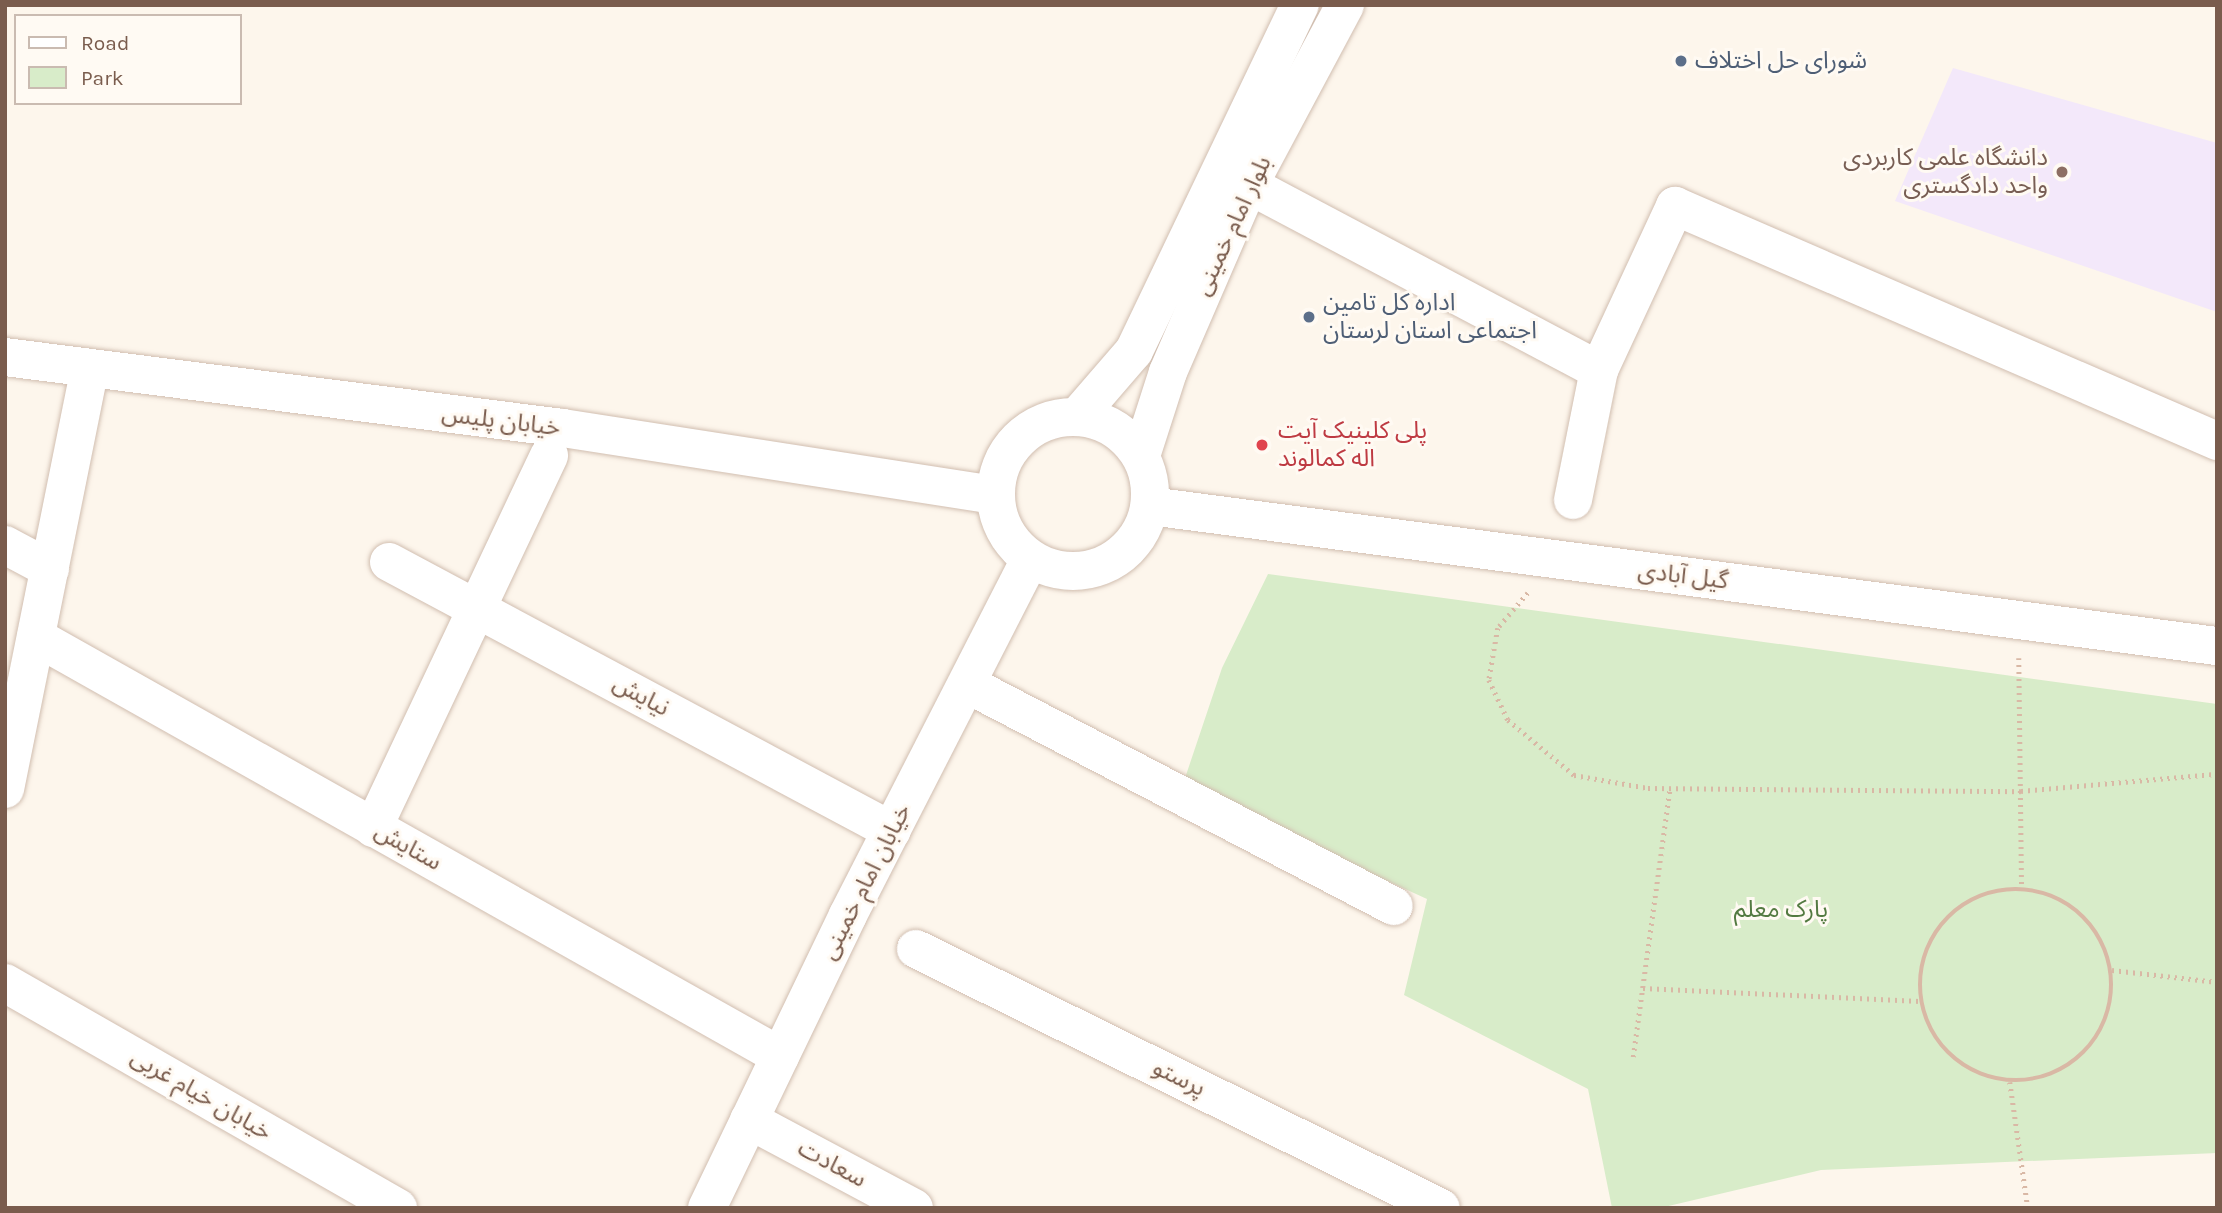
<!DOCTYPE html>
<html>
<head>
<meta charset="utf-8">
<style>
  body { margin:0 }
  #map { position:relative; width:2222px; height:1213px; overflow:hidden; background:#fdf6ec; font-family:Karla,"Noto Sans Arabic",sans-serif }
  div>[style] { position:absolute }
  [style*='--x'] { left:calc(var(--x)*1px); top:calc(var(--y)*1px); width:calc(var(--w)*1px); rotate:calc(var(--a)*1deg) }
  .education>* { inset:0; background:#f3e8fa }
  .green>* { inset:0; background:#d8ecc9 }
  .path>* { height:4.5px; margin-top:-2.25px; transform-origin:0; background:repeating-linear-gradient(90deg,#d9b8a5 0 2px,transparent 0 7px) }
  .path>.ring { margin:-2.25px; padding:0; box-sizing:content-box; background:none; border:4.5px solid #d9b8a5; border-radius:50% }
  .roads { filter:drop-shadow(0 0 2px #d1beb0) drop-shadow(0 0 2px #d1beb0) }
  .street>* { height:38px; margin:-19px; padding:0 19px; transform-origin:19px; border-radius:19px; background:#fff }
  .secondary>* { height:38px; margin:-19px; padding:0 19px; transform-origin:19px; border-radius:19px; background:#fff }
  .secondary>.ring { margin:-19px; padding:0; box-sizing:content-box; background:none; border:38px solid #fff; border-radius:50% }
  .dots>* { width:19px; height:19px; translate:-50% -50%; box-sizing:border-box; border:4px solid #fffaf3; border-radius:50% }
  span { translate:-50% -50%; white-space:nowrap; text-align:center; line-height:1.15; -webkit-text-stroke:6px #fffaf3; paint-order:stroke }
  .service-label { font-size:24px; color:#4e5e75 }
  .left { translate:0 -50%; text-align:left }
  .education-label { font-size:24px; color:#785e54 }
  .right { translate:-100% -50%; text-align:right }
  .street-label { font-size:24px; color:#7a5c4d }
  .health-label { font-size:24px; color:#be3a42 }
  .park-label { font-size:24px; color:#537a41 }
  .frame { position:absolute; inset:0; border:7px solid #7a5c4d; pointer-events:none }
  .legend { position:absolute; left:14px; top:14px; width:228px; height:91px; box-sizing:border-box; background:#fffaf3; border:2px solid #cabbb1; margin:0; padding:9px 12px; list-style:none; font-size:21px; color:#7a5c4d }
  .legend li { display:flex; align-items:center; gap:14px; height:35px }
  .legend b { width:35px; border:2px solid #cabbb1 }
</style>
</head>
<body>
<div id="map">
  <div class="education">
    <div style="clip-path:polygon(1953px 68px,2217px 143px,2217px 312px,1895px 201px)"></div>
  </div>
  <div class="green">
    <div style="clip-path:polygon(1268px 574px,2217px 704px,2217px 1153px,1821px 1170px,1660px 1208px,1612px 1208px,1588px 1089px,1404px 995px,1427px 899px,1182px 787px,1222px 668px)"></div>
  </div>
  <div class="path">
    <div style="--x:1528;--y:593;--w:46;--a:130.6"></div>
    <div style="--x:1498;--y:628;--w:53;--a:99.8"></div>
    <div style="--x:1489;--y:680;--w:44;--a:64.6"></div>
    <div style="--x:1508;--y:720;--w:86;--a:39.8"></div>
    <div style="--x:1574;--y:775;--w:75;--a:10"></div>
    <div style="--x:1648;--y:788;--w:373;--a:0.5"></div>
    <div style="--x:2021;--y:791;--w:197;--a:-5"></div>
    <div style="--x:2019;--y:658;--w:230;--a:89.3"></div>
    <div class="ring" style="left:1920px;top:889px;width:187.5px;height:187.5px"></div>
    <div style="--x:2112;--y:970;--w:106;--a:6.5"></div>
    <div style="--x:1643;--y:988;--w:277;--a:2.7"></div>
    <div style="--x:1633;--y:1057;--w:272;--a:-82.2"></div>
    <div style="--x:2010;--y:1082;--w:127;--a:81.9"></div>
  </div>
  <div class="roads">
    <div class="street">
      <div style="--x:1249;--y:185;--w:396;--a:27.9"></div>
      <div style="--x:1573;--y:500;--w:133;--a:-78.7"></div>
      <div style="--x:1599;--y:370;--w:181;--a:-65.1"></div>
      <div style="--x:1675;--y:206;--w:591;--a:23.44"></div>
      <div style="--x:5;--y:545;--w:51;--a:28.1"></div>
      <div style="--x:389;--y:562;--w:570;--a:28.14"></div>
      <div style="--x:36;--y:637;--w:854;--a:29.39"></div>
      <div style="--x:967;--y:684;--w:481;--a:27.5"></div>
      <div style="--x:5;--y:789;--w:429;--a:-78.6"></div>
      <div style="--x:373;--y:828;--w:412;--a:-64.7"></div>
      <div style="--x:916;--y:949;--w:585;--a:26.26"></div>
      <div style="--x:749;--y:1120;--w:187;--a:28.1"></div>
    </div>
    <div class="secondary">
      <div style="--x:5;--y:357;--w:562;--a:7.26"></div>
      <div style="--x:562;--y:428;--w:438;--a:8.8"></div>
      <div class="ring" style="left:996px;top:417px;width:116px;height:116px"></div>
      <div style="--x:1077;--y:417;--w:87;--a:-49.2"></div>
      <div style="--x:1134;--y:351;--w:384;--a:-64.4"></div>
      <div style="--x:1141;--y:456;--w:88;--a:-72.2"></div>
      <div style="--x:1168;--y:372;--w:204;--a:-66.6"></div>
      <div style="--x:1249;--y:185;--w:204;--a:-61.9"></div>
      <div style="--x:1150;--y:506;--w:1076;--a:7.48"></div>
      <div style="--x:5;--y:983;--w:453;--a:29.8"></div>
      <div style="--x:707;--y:1208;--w:325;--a:-64.3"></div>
      <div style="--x:848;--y:915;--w:399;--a:-62.9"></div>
    </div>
  </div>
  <div class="dots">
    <div style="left:1681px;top:61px;background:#5c6f8a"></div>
    <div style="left:2062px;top:172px;background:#8d6e63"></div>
    <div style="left:1309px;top:317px;background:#5c6f8a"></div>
    <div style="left:1262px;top:445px;background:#e0444e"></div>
  </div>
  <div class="service-label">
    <span class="left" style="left:1695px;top:61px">شورای حل اختلاف</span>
    <span class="left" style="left:1323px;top:317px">اداره کل تامین<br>اجتماعی استان لرستان</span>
  </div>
  <div class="education-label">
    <span class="right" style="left:2048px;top:172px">دانشگاه علمی کاربردی<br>واحد دادگستری</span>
  </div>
  <div class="street-label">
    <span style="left:1233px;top:226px;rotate:-65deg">بلوار امام خمینی</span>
    <span style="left:501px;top:421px;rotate:7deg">خیابان پلیس</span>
    <span style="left:1683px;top:576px;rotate:7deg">گیل آبادی</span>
    <span style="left:641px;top:696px;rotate:28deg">نیایش</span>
    <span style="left:408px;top:847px;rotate:29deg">ستایش</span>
    <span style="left:866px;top:882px;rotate:-63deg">خیابان امام خمینی</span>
    <span style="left:1179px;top:1078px;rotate:26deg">پرستو</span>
    <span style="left:201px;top:1095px;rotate:30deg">خیابان خیام غربی</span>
    <span style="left:832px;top:1164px;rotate:28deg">سعادت</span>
  </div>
  <div class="health-label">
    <span class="left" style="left:1278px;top:445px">پلی کلینیک آیت<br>اله کمالوند</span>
  </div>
  <div class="park-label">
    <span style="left:1781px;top:910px">پارک معلم</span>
  </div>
  <div class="frame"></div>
  <ul class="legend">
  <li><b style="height:9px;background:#fff"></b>Road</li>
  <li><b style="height:19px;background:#d8ecc9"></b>Park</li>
  </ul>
</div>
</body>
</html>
